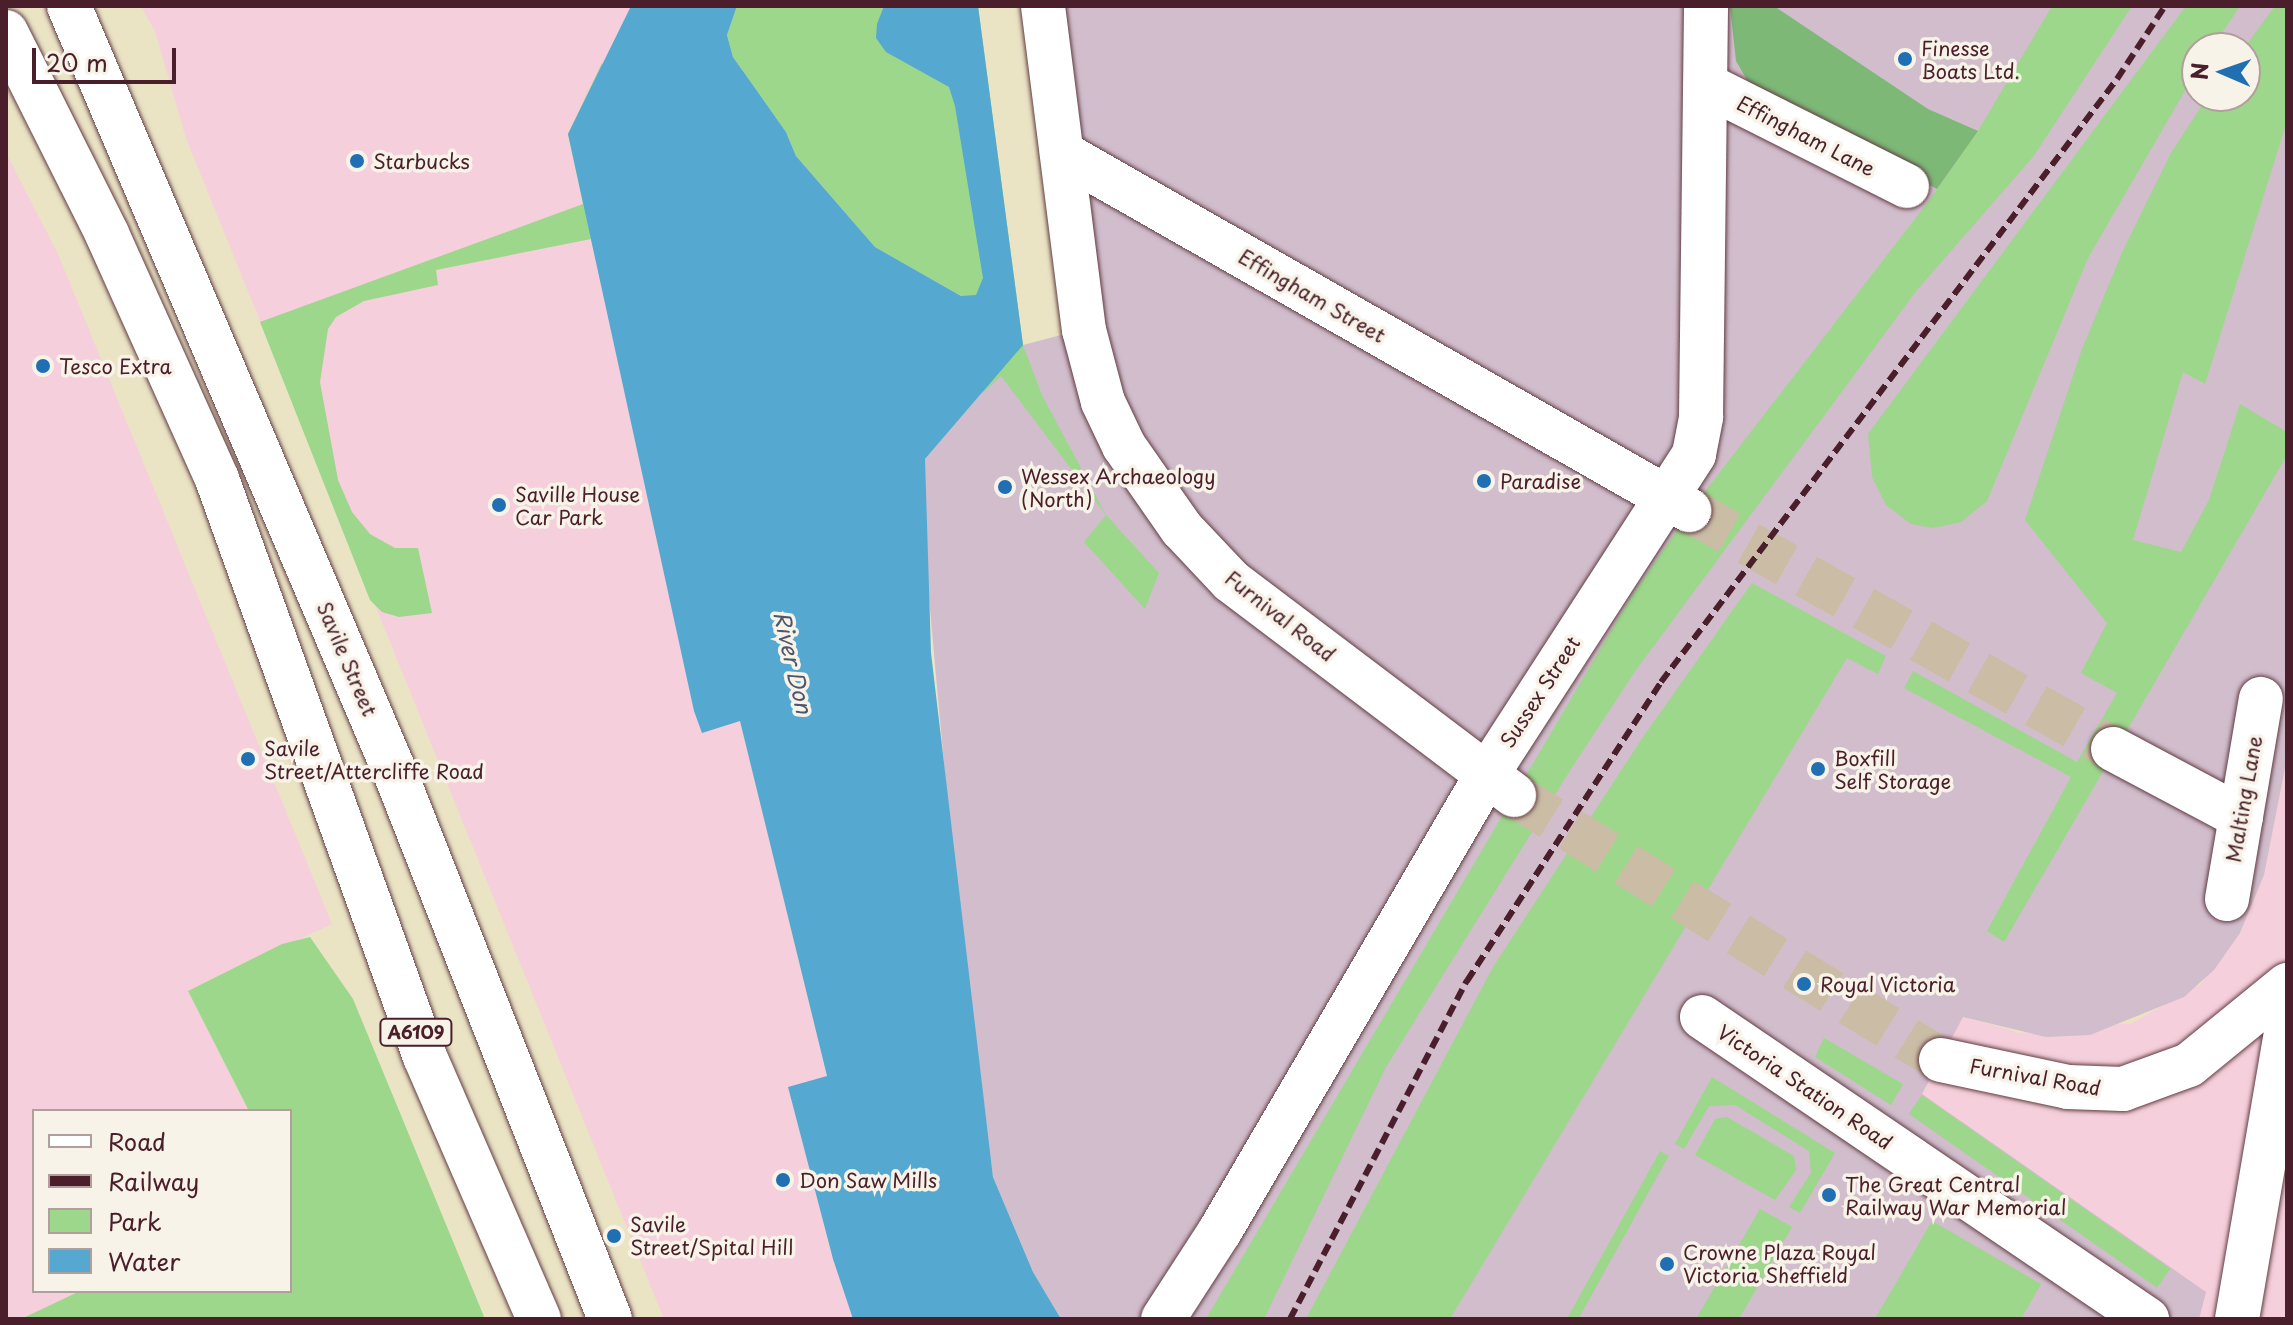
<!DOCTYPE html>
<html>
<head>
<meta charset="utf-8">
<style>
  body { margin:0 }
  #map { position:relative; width:2293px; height:1325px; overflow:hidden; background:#eae3c4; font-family:"Playpen Sans",sans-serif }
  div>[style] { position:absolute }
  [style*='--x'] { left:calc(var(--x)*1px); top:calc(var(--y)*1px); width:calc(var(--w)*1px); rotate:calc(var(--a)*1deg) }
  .built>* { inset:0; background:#f5cfdb }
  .industrial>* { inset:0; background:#d1bdcc }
  .green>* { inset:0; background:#9cd78b; transform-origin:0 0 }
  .forest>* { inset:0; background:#7db877 }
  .water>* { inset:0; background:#55a8d0 }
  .minor-tunnel>* { height:44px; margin-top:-22px; transform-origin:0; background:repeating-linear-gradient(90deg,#cabca5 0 44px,transparent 0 66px) }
  .major-tunnel>* { height:44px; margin-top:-22px; transform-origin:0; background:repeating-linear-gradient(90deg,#cabca5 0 44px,transparent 0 66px) }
  .roads { filter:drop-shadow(0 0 2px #623c42) drop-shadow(0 0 2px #623c42) }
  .minor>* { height:44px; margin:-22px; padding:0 22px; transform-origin:22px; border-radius:22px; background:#fff }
  .major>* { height:44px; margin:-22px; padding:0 22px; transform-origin:22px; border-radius:22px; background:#fff }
  .highway>* { height:44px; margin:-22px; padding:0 22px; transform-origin:22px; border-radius:22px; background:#fff }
  .rail>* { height:6px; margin-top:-3px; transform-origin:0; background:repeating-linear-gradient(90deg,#4a1f2b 0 12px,transparent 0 18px) }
  .dots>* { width:22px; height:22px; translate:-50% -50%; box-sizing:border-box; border:4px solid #f7f3e8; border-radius:50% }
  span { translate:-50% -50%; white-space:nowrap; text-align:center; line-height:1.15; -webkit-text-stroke:7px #f7f3e8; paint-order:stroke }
  .shield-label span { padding:2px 6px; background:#f7f3e8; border:2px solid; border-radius:6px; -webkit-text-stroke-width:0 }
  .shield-label { font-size:18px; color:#4a1f2b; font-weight:700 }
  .poi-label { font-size:20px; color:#4a1f2b }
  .left { translate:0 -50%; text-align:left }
  .street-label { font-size:20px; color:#4a1f2b }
  .water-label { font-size:22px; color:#4e566d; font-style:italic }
  .frame { position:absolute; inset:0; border:8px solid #4a1f2b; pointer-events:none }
  .legend { position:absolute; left:32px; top:1109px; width:260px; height:184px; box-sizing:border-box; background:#f7f3e8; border:2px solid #b29e9c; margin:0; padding:10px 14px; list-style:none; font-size:24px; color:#4a1f2b }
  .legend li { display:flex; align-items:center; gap:16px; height:40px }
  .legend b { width:40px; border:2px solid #b29e9c }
  .north { position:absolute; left:2181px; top:32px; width:80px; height:80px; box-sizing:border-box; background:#f7f3e8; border:2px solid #b29e9c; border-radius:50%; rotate:272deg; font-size:22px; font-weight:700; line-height:32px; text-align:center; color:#4a1f2b }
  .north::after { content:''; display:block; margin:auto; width:28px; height:36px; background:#1f6fb2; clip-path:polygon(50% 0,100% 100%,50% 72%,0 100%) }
  .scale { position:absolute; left:32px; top:48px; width:144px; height:36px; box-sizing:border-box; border:4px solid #4a1f2b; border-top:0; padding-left:10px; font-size:24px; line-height:28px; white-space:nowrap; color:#4a1f2b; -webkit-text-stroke:6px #f7f3e8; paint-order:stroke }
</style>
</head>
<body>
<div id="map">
  <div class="built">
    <div style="clip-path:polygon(141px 6px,631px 6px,568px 134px,591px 239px,740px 720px,827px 1077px,788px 1087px,853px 1319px,664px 1319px,186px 138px,155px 31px)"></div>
    <div style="clip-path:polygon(6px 153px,58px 254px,332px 924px,188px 991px,249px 1111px,34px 1111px,34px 1291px,80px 1291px,21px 1319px,6px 1319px)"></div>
    <div style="clip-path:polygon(1845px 633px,1963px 1017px,2001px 1027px,2020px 1033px,2132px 1023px,2200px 985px,2240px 933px,2264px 875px,2287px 758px,2287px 1319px,1427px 1319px)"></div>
  </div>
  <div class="industrial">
    <div style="clip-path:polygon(evenodd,1043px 6px,2287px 6px,2287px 758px,2264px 875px,2240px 933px,2214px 970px,2184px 997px,2090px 1035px,2046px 1037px,1963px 1017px,1922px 1094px,2206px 1292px,2199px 1319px,1061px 1319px,1033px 1272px,993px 1177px,949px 819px,925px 554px,925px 459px,1023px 345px,1084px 329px,1043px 6px,2197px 48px,2245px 48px,2245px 96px,2197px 96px,2197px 48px)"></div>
  </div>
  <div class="green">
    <div style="clip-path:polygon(737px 6px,978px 6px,1023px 345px,1042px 395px,1106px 515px,1159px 573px,1145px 609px,1084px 542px,1106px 515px,1001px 376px,983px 393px,961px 296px,875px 247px,796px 156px,786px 132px,733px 57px,727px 35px)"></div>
    <div style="clip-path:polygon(2052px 6px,2132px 6px,2033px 157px,1917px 290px,1636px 670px,1571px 769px,1386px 1067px,1264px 1319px,1206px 1319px,1631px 597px,1690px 511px,1931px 198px,1978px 131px)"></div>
    <div style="clip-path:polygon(2186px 6px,2240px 6px,2212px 48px,2197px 48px,2197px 70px,2088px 258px,1987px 501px,1961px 522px,1933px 528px,1911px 524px,1886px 505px,1872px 477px,1868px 434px)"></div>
    <div style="clip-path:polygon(2275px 6px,2287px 6px,2287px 121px,2205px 384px,2183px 372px,2133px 540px,2181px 552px,2209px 500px,2240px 404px,2287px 432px,2287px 455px,2004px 942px,1987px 931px,2071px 777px,1904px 688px,1913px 671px,2077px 762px,2117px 693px,2081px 673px,2107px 623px,2025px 520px,2082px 349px,2124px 248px,2171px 153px,2208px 96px,2245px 96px,2244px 48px)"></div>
    <div style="clip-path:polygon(602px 63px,702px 733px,591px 239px,436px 270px,438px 285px,364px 301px,336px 317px,328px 329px,320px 382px,338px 480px,352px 512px,370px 534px,395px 548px,418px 548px,432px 613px,399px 617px,382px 612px,370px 600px,260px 322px,583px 204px,568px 134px)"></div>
    <div style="clip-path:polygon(1752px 583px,1886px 656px,1878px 674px,1847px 658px,1450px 1319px,1306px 1319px,1493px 967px,1643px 737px)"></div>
    <div style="clip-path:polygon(310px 937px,353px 999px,485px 1319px,21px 1319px,80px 1291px,290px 1291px,290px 1111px,249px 1111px,188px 991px,282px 944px)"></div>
    <div style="clip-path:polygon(1824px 1038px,1903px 1084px,1891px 1105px,1815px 1057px)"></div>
    <div style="clip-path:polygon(1712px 1077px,1835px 1153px,1800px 1213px,1789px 1207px,1811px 1173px,1809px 1151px,1735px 1105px,1709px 1106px,1684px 1149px,1675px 1144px)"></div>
    <div style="left:1922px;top:1095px;width:303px;height:23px;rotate:35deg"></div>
    <div style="clip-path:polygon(1727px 1117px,1794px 1156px,1796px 1170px,1775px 1200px,1695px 1155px,1715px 1119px)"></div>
    <div style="left:1660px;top:1151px;width:10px;height:193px;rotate:29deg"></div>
    <div style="clip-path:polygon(1760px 1209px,1792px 1227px,1739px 1319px,1696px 1319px)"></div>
    <div style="clip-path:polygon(1932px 1221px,2041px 1284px,2021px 1319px,1875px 1319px)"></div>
  </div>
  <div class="forest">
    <div style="clip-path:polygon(1730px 6px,1774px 6px,1928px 109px,1978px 131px,1937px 189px,1774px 104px,1750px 85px,1736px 61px)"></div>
  </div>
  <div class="water">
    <div style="clip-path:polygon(631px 6px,737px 6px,727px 35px,733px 57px,786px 132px,796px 156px,875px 247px,961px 296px,976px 295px,983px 278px,955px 106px,949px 87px,886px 52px,876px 38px,877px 24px,884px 6px,978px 6px,1023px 345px,925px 459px,931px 653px,993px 1177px,1033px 1272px,1061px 1319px,853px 1319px,833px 1259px,788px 1087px,827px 1076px,740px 721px,702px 733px,694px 711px,568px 134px)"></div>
  </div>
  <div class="minor-tunnel">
    <div style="--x:1691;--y:511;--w:484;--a:29.4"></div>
  </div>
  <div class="major-tunnel">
    <div style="--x:1514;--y:795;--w:503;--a:31.82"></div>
  </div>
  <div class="roads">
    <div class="minor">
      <div style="--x:1706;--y:85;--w:225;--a:26.7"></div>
      <div style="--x:1062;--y:153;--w:722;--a:29.66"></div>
      <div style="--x:2113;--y:749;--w:145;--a:28"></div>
      <div style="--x:2227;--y:899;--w:203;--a:-80.4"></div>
      <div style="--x:1702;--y:1017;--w:538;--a:34.16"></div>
      <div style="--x:1163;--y:1319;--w:105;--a:-57.1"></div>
      <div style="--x:1220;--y:1231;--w:527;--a:-59.69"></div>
      <div style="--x:1486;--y:776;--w:383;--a:-57.1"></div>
      <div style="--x:1694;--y:454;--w:38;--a:-79"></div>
      <div style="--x:1701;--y:417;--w:411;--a:-89.3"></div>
    </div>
    <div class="major">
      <div style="--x:69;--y:6;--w:830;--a:66.96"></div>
      <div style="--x:394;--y:770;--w:590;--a:68.52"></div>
      <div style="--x:1043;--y:6;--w:327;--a:82.8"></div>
      <div style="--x:1084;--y:330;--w:74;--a:75.2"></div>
      <div style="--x:1103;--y:402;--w:49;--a:64.5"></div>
      <div style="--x:1124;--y:446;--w:101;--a:55.1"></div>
      <div style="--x:1182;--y:529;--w:71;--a:46.7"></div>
      <div style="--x:1231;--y:581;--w:355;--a:37.1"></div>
      <div style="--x:6;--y:32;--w:226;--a:63.4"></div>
      <div style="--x:107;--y:234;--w:269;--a:65.8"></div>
      <div style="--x:217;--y:479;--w:614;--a:70.21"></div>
      <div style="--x:425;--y:1057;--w:286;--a:66.5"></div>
      <div style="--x:1941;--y:1060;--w:130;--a:12"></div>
      <div style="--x:2068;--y:1087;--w:55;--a:2.1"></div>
      <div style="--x:2123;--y:1089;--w:70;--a:-20"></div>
      <div style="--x:2189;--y:1065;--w:127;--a:-39.2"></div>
    </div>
    <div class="highway">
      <div style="--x:2237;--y:1319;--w:297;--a:-80.3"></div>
    </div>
  </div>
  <div class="rail">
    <div style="--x:1290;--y:1319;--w:382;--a:-62.4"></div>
    <div style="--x:1467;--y:981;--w:356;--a:-57"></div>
    <div style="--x:1661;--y:682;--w:756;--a:-52.9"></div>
    <div style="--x:2117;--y:79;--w:87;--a:-56.7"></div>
  </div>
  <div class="dots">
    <div style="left:1905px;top:59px;background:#1f6fb2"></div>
    <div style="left:357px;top:161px;background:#1f6fb2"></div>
    <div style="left:43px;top:366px;background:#1f6fb2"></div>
    <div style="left:1484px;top:481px;background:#1f6fb2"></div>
    <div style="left:1005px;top:487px;background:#1f6fb2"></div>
    <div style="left:499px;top:505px;background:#1f6fb2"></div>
    <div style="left:248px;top:759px;background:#1f6fb2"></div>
    <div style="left:1818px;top:769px;background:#1f6fb2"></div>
    <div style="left:1804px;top:984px;background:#1f6fb2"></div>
    <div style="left:783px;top:1180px;background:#1f6fb2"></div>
    <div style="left:1829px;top:1195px;background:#1f6fb2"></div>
    <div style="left:614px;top:1236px;background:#1f6fb2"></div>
    <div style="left:1667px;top:1264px;background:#1f6fb2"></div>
  </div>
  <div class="shield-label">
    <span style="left:416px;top:1032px">A6109</span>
  </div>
  <div class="poi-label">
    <span class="left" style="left:1921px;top:60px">Finesse<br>Boats Ltd.</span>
    <span class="left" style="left:373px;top:161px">Starbucks</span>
    <span class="left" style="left:59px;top:366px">Tesco Extra</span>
    <span class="left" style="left:1021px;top:488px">Wessex Archaeology<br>(North)</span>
    <span class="left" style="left:1500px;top:481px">Paradise</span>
    <span class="left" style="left:515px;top:506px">Saville House<br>Car Park</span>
    <span class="left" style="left:264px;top:760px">Savile<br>Street/Attercliffe Road</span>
    <span class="left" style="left:1834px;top:770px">Boxfill<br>Self Storage</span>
    <span class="left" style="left:1820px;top:984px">Royal Victoria</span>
    <span class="left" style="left:799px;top:1180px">Don Saw Mills</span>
    <span class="left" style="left:1845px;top:1196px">The Great Central<br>Railway War Memorial</span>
    <span class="left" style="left:630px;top:1236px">Savile<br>Street/Spital Hill</span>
    <span class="left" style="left:1683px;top:1264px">Crowne Plaza Royal<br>Victoria Sheffield</span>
  </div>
  <div class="street-label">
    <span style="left:1806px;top:136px;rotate:27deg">Effingham Lane</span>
    <span style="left:1312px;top:296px;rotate:30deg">Effingham Street</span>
    <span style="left:1280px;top:616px;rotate:38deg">Furnival Road</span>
    <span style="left:347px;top:659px;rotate:67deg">Savile Street</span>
    <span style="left:1540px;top:692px;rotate:-57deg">Sussex Street</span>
    <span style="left:2244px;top:799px;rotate:-80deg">Malting Lane</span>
    <span style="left:2035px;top:1077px;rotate:10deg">Furnival Road</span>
    <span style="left:1805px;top:1087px;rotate:34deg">Victoria Station Road</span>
  </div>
  <div class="water-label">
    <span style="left:794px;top:662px;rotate:77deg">River Don</span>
  </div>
  <div class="frame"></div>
  <ul class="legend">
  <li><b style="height:10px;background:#fff"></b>Road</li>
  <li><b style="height:10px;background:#4a1f2b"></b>Railway</li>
  <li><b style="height:22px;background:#9cd78b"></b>Park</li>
  <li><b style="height:22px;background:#55a8d0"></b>Water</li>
  </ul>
  <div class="north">N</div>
  <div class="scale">20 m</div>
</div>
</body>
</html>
